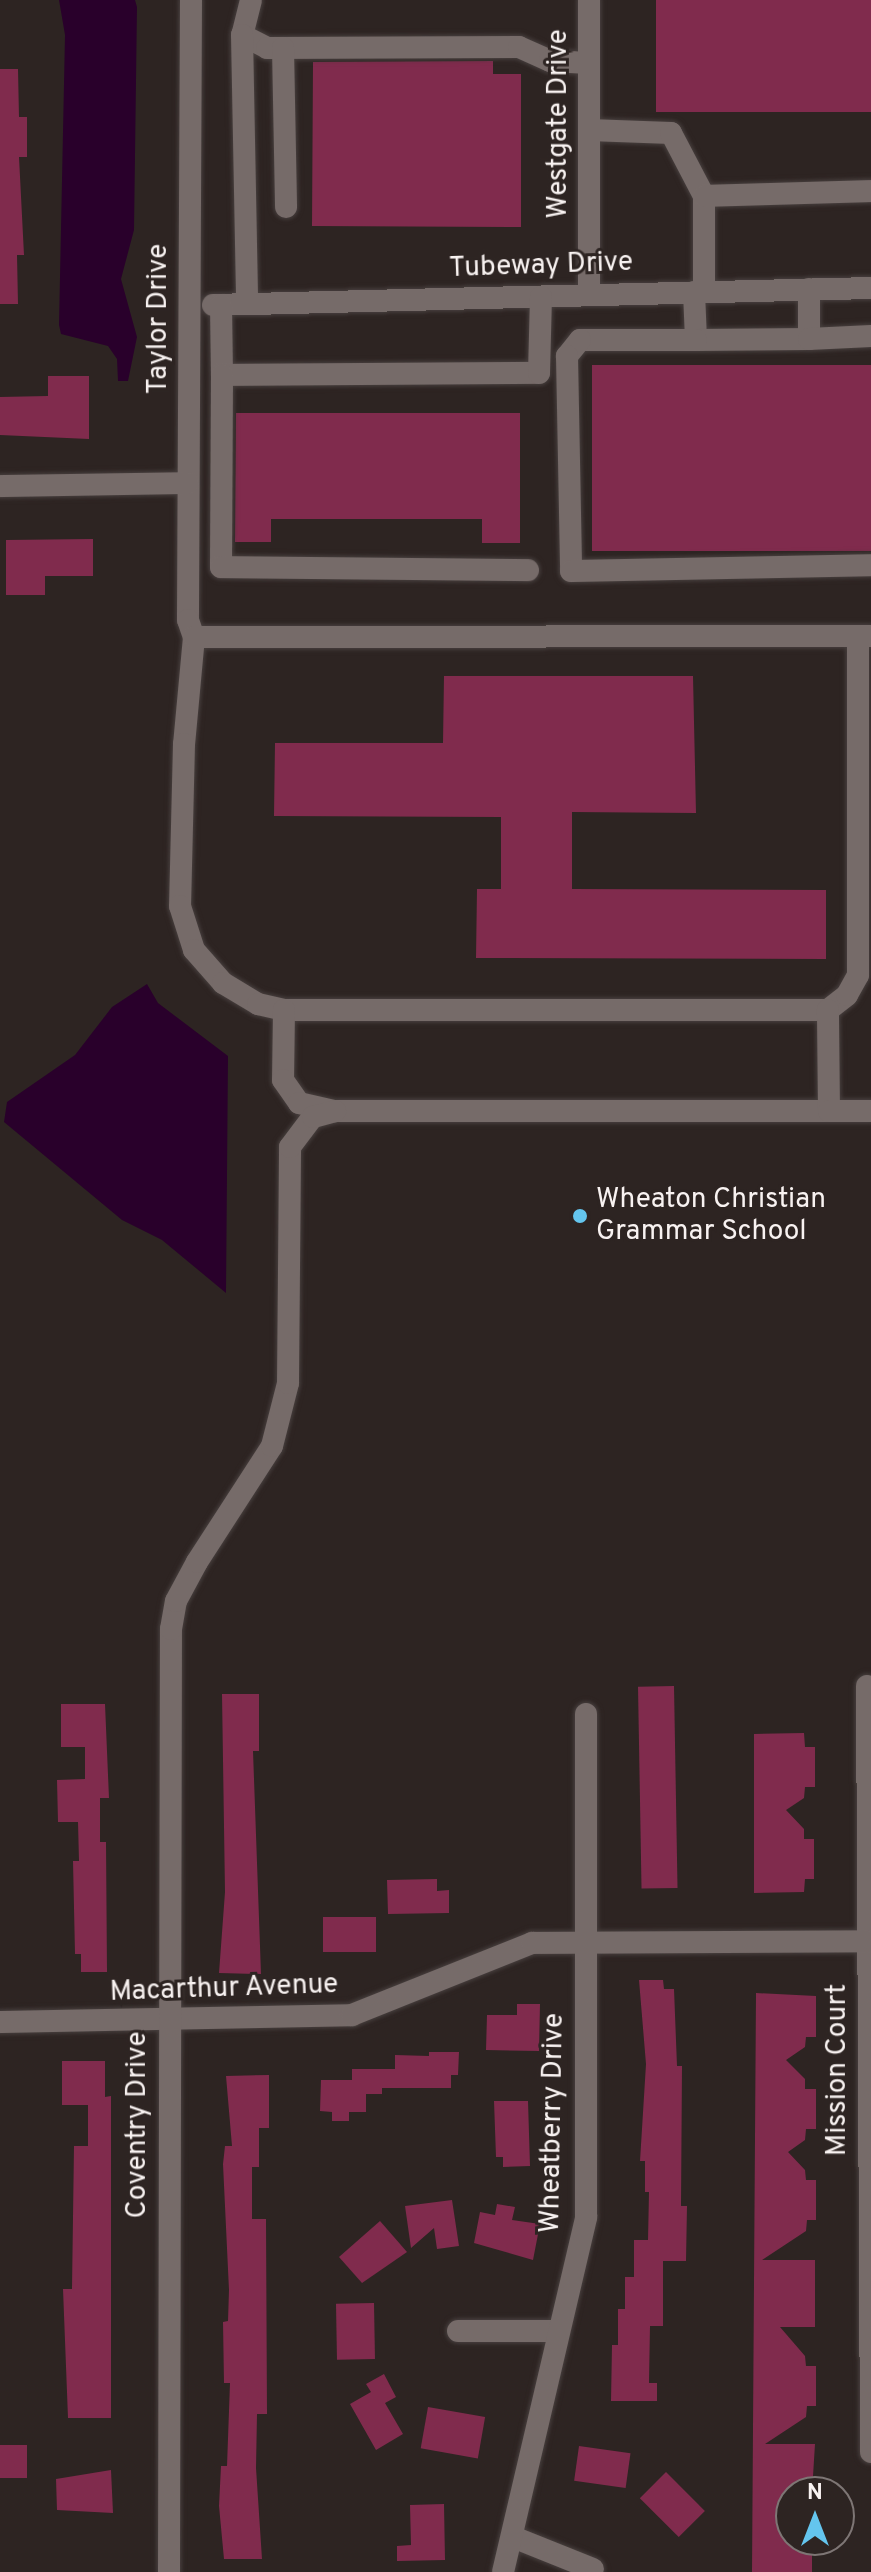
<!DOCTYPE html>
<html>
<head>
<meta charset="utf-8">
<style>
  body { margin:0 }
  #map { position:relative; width:871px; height:2572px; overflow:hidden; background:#2d2422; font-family:Overpass,sans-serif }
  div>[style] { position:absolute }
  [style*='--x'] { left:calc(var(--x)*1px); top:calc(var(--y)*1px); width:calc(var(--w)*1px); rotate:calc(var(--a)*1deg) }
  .water>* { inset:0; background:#29002b }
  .building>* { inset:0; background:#802b4d; transform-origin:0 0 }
  .roads { filter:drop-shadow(0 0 2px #473f3e) drop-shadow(0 0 2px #473f3e) }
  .minor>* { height:22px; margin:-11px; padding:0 11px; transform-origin:11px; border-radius:11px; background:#766b69 }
  .dots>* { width:22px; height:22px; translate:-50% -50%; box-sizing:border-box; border:4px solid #2d2422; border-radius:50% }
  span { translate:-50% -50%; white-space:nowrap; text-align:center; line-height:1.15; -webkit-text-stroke:6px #2d2422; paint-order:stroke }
  .street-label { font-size:28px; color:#f8f2f1 }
  .poi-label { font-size:28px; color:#f8f2f1 }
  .left { translate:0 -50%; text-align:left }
  .north { position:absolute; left:775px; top:2476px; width:80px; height:80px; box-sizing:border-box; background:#2d2422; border:2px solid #7e7675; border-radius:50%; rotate:0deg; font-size:22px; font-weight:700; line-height:32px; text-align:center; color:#f8f2f1 }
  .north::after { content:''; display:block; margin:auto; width:28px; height:36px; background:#64c5ee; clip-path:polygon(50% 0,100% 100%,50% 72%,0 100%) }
</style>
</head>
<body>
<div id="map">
  <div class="water">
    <div style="clip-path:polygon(59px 0,135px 0,137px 7px,134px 230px,121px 279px,137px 337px,128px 381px,118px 381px,117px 359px,108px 346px,61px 334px,59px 325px,65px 35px)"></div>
    <div style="clip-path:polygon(147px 984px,158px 1003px,228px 1056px,226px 1293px,162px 1240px,122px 1220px,4px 1122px,7px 1102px,75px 1055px,112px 1007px)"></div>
  </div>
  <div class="building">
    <div style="left:656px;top:0;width:215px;height:112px"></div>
    <div style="clip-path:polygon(493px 61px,493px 74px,521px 74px,521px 227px,312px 226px,313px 62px)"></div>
    <div style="clip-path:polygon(0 69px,18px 69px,19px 117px,27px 117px,27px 157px,19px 157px,24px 255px,17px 255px,18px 304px,0 304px)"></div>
    <div style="left:871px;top:365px;width:186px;height:279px;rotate:90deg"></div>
    <div style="clip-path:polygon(48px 376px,89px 376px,89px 439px,0 435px,0 397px,48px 396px)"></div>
    <div style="clip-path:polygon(236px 413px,520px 413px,520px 543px,482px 543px,482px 519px,271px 519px,271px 542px,235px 542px)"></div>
    <div style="clip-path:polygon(93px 539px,93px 576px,45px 576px,45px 595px,6px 595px,6px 540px)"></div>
    <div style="clip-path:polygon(444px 676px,693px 676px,696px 813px,572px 812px,572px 889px,826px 890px,826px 959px,476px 958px,477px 889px,501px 889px,501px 817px,274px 816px,275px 743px,443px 743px)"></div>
    <div style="left:674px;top:1686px;width:202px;height:36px;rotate:89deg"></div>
    <div style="clip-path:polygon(222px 1694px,259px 1694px,259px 1751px,253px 1751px,261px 1974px,219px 1973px,225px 1892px)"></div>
    <div style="clip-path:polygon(61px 1704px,105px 1704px,109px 1798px,100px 1798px,100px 1842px,106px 1842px,107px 1972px,81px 1972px,81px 1954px,75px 1954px,73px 1861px,79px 1861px,78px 1822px,58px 1822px,57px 1780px,85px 1779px,85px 1747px,61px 1747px)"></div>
    <div style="clip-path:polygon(804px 1733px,805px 1747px,815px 1747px,815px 1787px,805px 1787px,804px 1798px,786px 1810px,804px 1829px,804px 1839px,814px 1839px,814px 1879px,805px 1879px,804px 1892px,754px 1893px,754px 1734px)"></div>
    <div style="clip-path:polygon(437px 1879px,437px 1891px,449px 1890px,449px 1913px,388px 1914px,387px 1880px)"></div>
    <div style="left:323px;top:1917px;width:53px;height:35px"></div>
    <div style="clip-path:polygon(639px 1980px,663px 1980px,664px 1989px,674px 1989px,677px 2066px,682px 2066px,681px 2206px,687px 2206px,686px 2261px,663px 2261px,663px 2326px,650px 2326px,649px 2383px,657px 2383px,657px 2401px,611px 2401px,612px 2345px,618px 2345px,618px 2309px,625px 2309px,625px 2277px,634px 2277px,634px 2240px,648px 2240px,649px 2192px,645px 2192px,645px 2161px,640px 2161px,646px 2064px)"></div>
    <div style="clip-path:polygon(756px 1993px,816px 1996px,816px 2037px,806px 2037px,805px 2047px,786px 2060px,805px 2079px,805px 2089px,816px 2089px,816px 2129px,806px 2129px,805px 2140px,788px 2152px,805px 2170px,806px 2180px,816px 2180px,816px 2220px,807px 2220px,806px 2231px,762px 2260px,815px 2260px,815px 2327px,780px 2327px,805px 2356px,806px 2366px,816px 2366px,816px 2406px,807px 2406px,806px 2417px,765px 2444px,815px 2444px,812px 2492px,791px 2492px,791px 2540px,812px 2540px,812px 2572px,752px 2572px)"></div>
    <div style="clip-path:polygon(517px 2004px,540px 2004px,539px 2051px,486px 2050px,487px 2015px,517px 2015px)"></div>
    <div style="clip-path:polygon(429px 2052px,459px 2052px,458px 2075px,451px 2075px,451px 2088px,382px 2088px,382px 2094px,366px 2094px,366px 2112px,349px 2112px,349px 2121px,332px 2121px,332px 2112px,320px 2111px,321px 2080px,352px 2080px,352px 2069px,395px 2069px,395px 2055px,429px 2056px)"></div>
    <div style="clip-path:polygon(62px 2061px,105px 2061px,105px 2097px,111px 2096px,111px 2418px,68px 2418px,63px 2289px,72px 2289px,74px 2146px,88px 2146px,88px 2105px,62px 2105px)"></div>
    <div style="clip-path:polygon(269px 2075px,269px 2128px,259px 2128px,259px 2167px,252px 2167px,252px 2219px,266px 2219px,267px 2414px,257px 2414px,256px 2468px,262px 2559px,224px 2559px,219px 2506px,221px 2466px,227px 2466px,230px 2383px,224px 2383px,223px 2322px,228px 2321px,229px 2290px,223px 2164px,225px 2146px,232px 2146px,226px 2076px)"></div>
    <div style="clip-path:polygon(494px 2101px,528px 2101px,530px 2166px,503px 2167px,503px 2157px,496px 2157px)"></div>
    <div style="clip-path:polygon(452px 2200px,459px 2246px,437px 2249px,434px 2228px,411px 2248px,405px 2206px)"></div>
    <div style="clip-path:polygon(497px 2204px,515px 2207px,512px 2220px,540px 2224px,533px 2260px,474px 2243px,480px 2212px,495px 2215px)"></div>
    <div style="clip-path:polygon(380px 2221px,407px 2252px,362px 2283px,339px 2257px)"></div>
    <div style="left:374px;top:2303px;width:56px;height:38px;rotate:89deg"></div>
    <div style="clip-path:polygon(384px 2374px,396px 2397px,385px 2403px,403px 2434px,376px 2450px,350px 2404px,371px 2392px,366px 2384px)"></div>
    <div style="left:428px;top:2407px;width:58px;height:42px;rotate:10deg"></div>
    <div style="left:0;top:2445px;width:27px;height:33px"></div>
    <div style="left:579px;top:2446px;width:52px;height:35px;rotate:8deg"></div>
    <div style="clip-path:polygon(111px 2470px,113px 2513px,57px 2510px,56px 2479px)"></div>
    <div style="left:666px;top:2472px;width:55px;height:37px;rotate:45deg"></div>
    <div style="clip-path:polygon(444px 2504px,445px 2560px,397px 2561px,397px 2546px,411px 2545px,410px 2505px)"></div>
  </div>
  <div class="roads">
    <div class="minor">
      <div style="--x:191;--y:0;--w:620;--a:90.28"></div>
      <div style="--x:188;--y:620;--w:18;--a:71"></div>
      <div style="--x:194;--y:637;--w:107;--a:95.3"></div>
      <div style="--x:184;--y:744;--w:162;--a:91.4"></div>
      <div style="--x:180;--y:906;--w:46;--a:72.3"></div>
      <div style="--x:194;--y:950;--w:44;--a:48.7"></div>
      <div style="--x:223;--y:983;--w:41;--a:31"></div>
      <div style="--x:258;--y:1004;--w:27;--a:13"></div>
      <div style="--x:284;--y:1010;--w:544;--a:0"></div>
      <div style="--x:828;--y:1010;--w:24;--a:-38"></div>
      <div style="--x:847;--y:995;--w:23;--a:-61"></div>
      <div style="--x:858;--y:975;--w:339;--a:-90"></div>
      <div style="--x:251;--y:0;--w:36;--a:104"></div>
      <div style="--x:242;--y:35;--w:28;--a:27"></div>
      <div style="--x:267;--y:48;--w:252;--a:-0.2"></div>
      <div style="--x:519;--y:47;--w:34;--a:24"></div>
      <div style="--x:550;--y:61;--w:39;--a:3"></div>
      <div style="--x:242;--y:35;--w:269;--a:88.9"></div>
      <div style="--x:283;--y:48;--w:159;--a:88.9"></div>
      <div style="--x:589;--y:130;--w:82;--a:2.1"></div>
      <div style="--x:671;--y:133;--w:71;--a:62.4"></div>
      <div style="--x:694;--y:292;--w:48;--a:87.6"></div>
      <div style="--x:696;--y:340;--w:113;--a:-0.5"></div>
      <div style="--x:809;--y:339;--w:50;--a:-90"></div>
      <div style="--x:704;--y:292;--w:96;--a:-90"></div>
      <div style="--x:704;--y:196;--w:167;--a:-1.7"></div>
      <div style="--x:589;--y:295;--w:295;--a:-90"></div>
      <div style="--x:213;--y:305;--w:658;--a:-1.48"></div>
      <div style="--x:221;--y:305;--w:70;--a:89.2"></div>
      <div style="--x:222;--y:375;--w:317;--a:-0.4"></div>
      <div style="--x:539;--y:373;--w:76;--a:-88.5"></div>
      <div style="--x:809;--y:339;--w:62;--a:-2.8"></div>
      <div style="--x:696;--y:340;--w:116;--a:180"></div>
      <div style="--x:580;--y:340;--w:21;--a:129"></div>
      <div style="--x:567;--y:356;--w:215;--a:88.9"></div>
      <div style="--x:571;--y:571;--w:300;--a:-1.1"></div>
      <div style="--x:222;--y:375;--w:192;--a:90.3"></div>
      <div style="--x:221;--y:567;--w:307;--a:0.6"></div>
      <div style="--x:0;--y:486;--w:188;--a:-0.9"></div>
      <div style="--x:194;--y:637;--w:677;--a:-0.08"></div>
      <div style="--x:284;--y:1010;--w:70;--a:90.8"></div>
      <div style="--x:283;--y:1080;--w:28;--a:55"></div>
      <div style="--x:299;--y:1103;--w:37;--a:13"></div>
      <div style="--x:335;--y:1111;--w:494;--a:0"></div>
      <div style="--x:829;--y:1111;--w:101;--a:-90.6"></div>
      <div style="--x:829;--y:1111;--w:42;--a:0"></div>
      <div style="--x:867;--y:1686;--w:766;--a:89.7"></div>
      <div style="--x:0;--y:2022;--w:352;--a:-1.1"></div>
      <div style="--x:352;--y:2015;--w:194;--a:-21.8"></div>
      <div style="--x:532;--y:1943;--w:335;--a:-0.3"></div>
      <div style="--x:458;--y:2331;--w:101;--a:0"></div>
      <div style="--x:513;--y:2537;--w:86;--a:21.8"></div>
      <div style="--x:169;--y:2572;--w:943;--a:-89.88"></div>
      <div style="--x:171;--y:1629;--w:28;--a:-80"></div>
      <div style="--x:176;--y:1601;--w:44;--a:-61.7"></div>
      <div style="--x:197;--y:1562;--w:138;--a:-57.1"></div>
      <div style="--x:272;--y:1446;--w:65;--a:-75.7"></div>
      <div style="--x:288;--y:1383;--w:236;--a:-89.5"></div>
      <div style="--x:290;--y:1147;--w:38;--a:-53"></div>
      <div style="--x:313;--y:1117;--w:23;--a:-15"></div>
      <div style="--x:503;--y:2572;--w:365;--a:-76.8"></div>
      <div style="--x:586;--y:2217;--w:503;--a:-90"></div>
    </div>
  </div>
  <div class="dots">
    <div style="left:580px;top:1216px;background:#64c5ee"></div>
  </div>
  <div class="street-label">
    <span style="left:559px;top:124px;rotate:-90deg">Westgate Drive</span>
    <span style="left:541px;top:266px;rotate:-2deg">Tubeway Drive</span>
    <span style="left:159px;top:319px;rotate:-90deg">Taylor Drive</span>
    <span style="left:224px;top:1989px;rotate:-2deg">Macarthur Avenue</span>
    <span style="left:838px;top:2070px;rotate:-90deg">Mission Court</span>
    <span style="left:553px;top:2123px;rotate:-89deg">Wheatberry Drive</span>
    <span style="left:138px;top:2125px;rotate:-90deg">Coventry Drive</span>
  </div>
  <div class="poi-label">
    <span class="left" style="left:596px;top:1216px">Wheaton Christian<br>Grammar School</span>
  </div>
  <div class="north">N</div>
</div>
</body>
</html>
